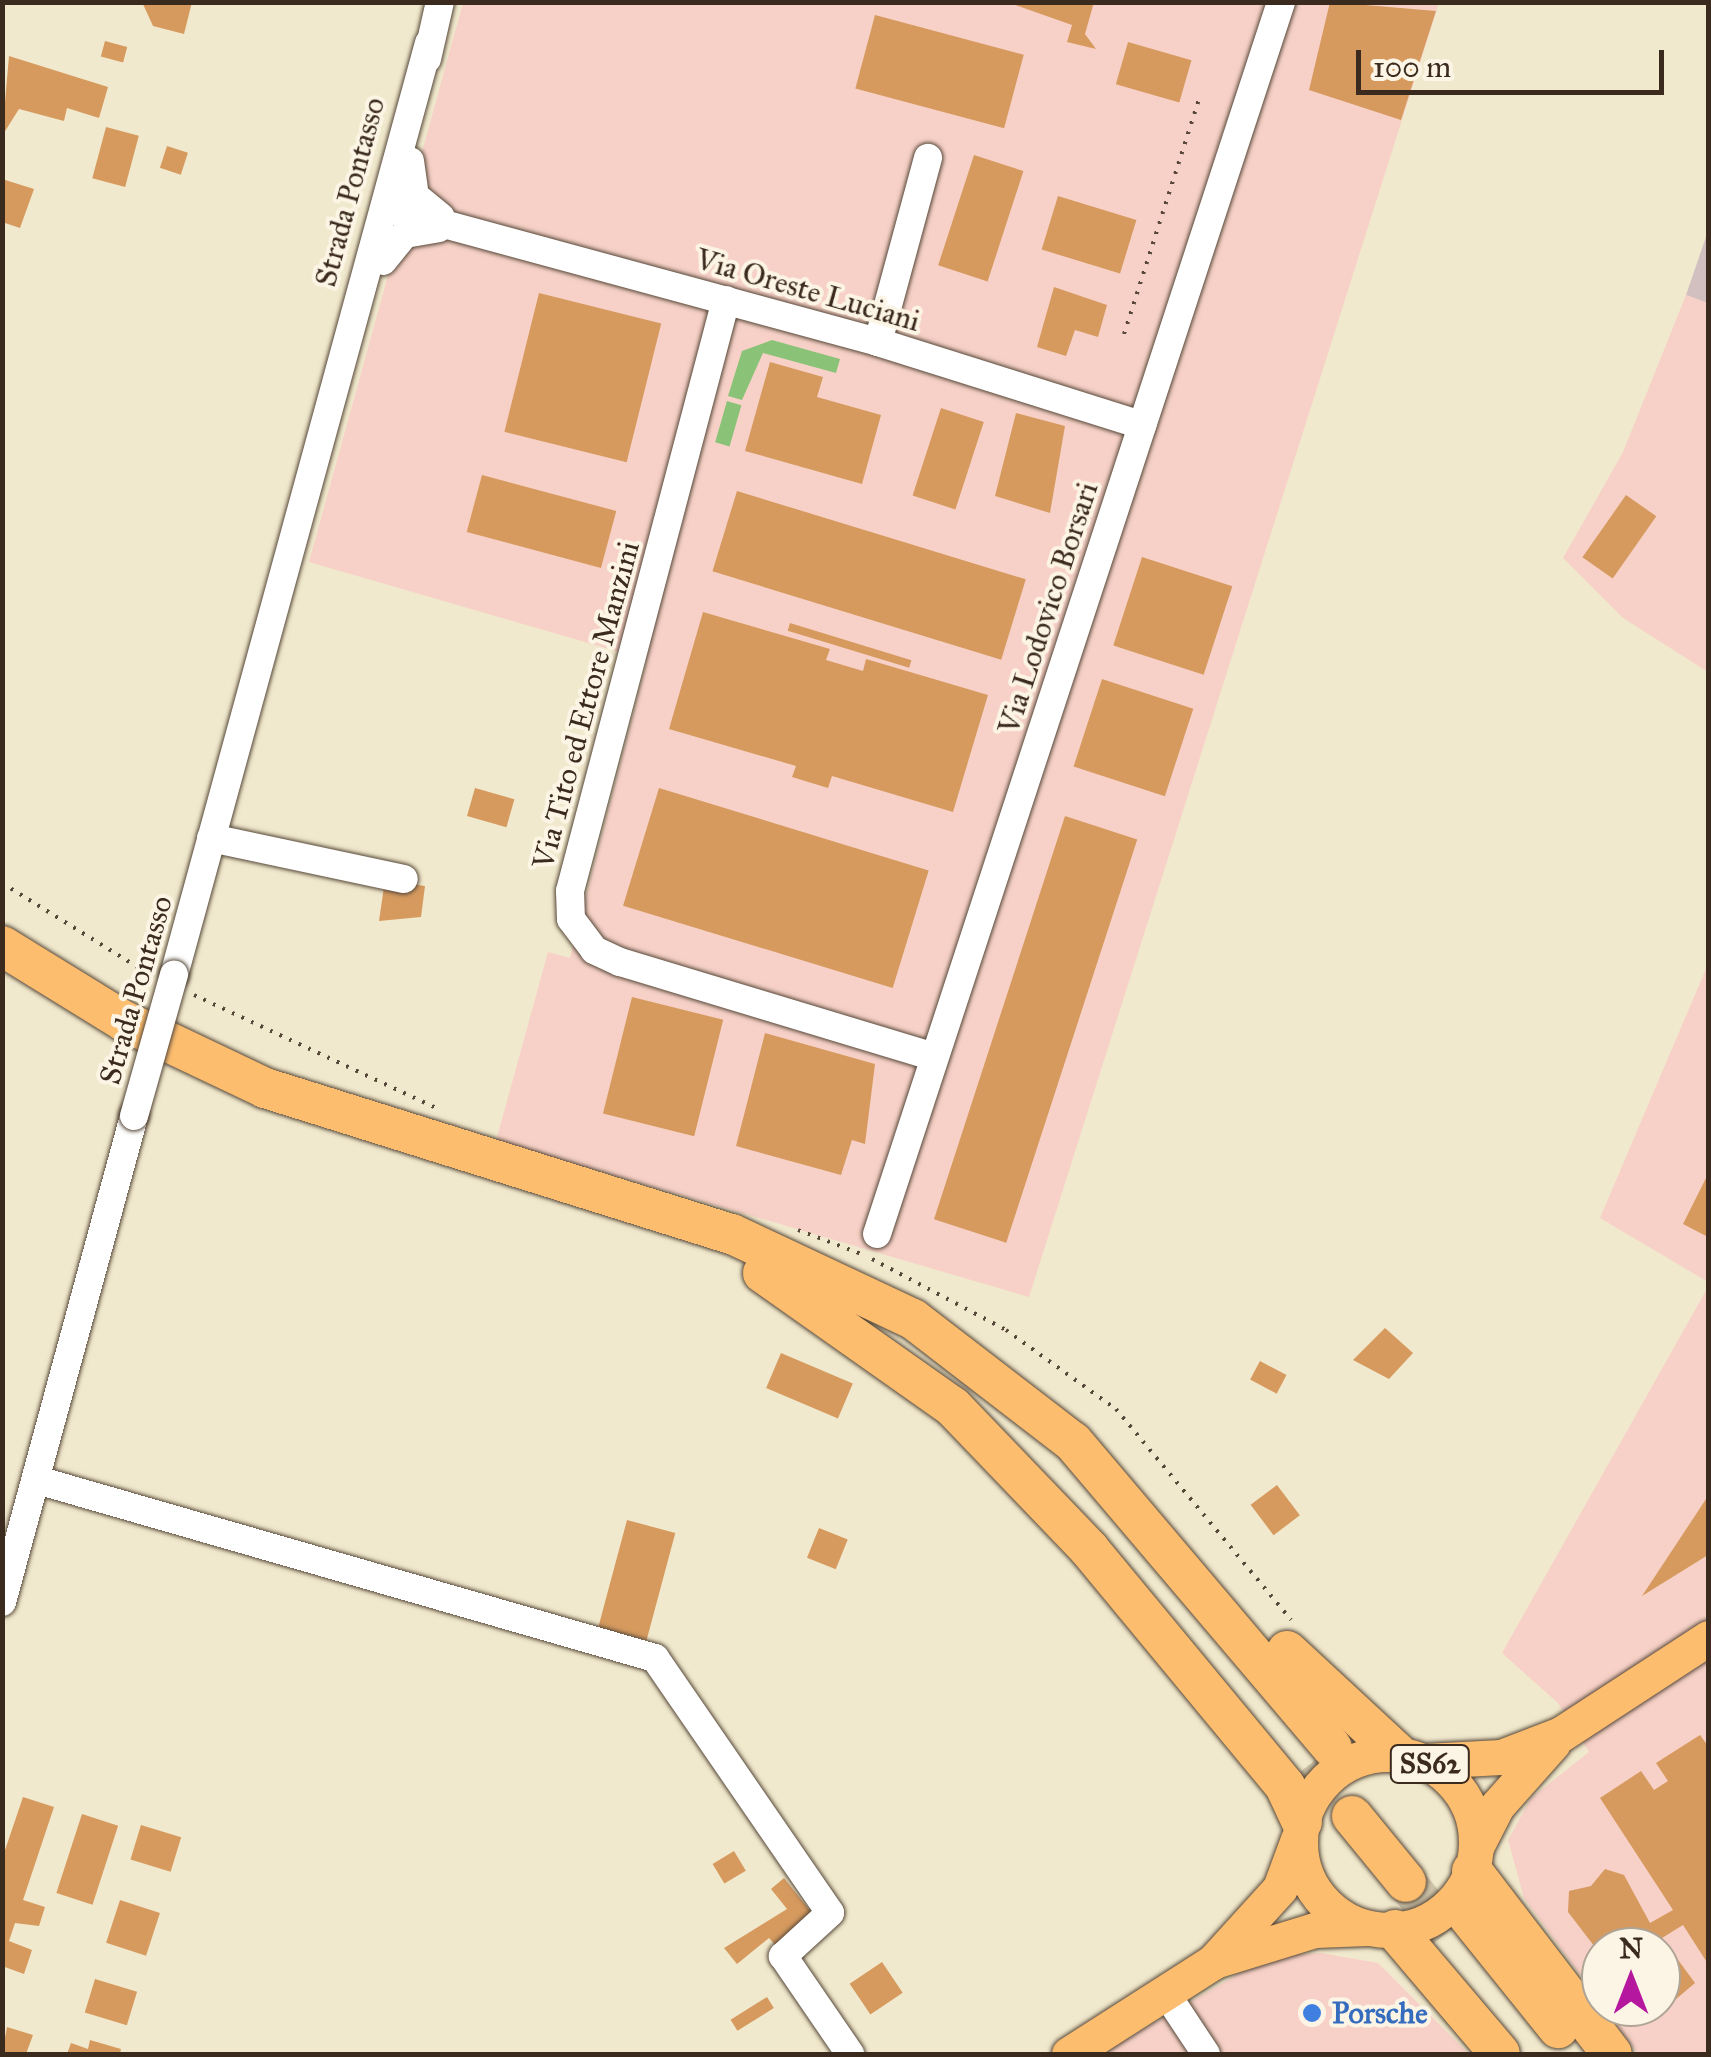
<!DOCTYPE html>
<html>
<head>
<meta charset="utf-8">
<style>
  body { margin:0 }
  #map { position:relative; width:1711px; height:2057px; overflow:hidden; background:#f1e9cd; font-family:"IM FELL Great Primer",serif }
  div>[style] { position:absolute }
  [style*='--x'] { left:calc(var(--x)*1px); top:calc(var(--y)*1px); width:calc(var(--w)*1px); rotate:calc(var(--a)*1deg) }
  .built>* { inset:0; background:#f7d1c7 }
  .industrial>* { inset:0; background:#d2bfc0 }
  .green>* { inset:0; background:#8ac377; transform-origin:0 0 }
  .building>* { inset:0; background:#d69a5f; transform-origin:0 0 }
  .highway-tunnel>* { height:40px; margin-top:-20px; transform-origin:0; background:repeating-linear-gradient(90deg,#cdc3aa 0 40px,transparent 0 60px) }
  .path>* { height:4px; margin-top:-2px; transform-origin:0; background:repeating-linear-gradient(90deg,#564738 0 2.5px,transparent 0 10.5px) }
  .roads { filter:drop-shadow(0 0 2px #564738) drop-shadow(0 0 2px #564738) }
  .minor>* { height:28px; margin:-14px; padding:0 14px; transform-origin:14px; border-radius:14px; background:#fff }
  .major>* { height:35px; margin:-17.5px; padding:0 17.5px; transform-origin:17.5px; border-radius:17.5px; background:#fcbd6f }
  .major>.ring { margin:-17.5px; padding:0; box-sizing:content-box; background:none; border:35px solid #fcbd6f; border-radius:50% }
  .highway>* { height:40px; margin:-20px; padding:0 20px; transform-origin:20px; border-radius:20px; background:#fcbd6f }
  .bridges { filter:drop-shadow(0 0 2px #564738) drop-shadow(0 0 2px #564738) }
  .minor-bridge>* { height:28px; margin:-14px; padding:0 14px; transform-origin:14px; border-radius:14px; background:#fff }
  .dots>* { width:28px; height:28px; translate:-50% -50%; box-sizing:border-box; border:5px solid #fcf5e5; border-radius:50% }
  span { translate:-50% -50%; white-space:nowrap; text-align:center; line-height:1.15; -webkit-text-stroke:8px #fcf5e5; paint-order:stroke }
  .shield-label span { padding:2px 8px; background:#fcf5e5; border:2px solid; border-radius:8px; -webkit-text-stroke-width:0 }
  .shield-label { font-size:28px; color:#3b2a1e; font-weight:700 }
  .street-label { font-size:30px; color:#3b2a1e }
  .shop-label { font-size:30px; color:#366cbe; font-weight:700 }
  .left { translate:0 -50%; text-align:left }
  .frame { position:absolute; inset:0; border:5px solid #3b2a1e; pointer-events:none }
  .north { position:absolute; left:1581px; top:1927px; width:100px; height:100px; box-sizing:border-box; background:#fcf5e5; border:2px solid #afa495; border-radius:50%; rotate:0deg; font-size:28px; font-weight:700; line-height:40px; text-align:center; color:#3b2a1e }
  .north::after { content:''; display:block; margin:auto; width:35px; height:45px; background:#b5179e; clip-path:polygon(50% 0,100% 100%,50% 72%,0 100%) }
  .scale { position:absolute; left:1356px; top:50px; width:308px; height:45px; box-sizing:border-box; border:5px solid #3b2a1e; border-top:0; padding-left:12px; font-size:30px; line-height:35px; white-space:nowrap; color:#3b2a1e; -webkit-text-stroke:8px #fcf5e5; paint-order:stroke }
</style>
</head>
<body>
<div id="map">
  <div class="built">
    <div style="clip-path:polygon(463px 3px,1439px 3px,1029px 1297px,496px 1141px,548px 952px,570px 958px,647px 660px,309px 562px)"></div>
    <div style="clip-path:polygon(1686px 295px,1708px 303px,1708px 672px,1623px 618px,1563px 558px,1623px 452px)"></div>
    <div style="clip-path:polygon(1708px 964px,1708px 1282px,1600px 1218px)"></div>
    <div style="clip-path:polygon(evenodd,1708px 1287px,1708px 2054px,1638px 2054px,1524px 1898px,1508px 1840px,1531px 1798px,1589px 1752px,1558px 1703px,1502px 1653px,1708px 1287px,1601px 1947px,1661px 1947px,1661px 2007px,1601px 2007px,1601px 1947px)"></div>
    <div style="clip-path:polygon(1321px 1953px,1378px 1963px,1469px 2054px,1101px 2054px,1269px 1956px)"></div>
  </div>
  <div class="industrial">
    <div style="clip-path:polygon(1708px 231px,1708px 303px,1686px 295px)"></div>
  </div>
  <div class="green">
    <div style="clip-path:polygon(772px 340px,840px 359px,836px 373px,763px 353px,742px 400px,728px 396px,742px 351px)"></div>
    <div style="left:727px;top:401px;width:15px;height:43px;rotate:16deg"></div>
  </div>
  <div class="building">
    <div style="clip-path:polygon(142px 2px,192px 2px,184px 34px,153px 26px)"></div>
    <div style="clip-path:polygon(1007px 2px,1094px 2px,1085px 34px,1096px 49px,1067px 42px,1072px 25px)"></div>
    <div style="clip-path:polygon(1330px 2px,1436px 11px,1401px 120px,1309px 90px)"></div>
    <div style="left:875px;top:15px;width:154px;height:76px;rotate:15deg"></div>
    <div style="left:105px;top:41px;width:23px;height:16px;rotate:15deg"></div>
    <div style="left:1128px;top:42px;width:66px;height:44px;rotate:16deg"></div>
    <div style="clip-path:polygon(9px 56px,108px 87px,99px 118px,67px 108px,64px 121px,19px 109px,2px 136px)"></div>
    <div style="left:106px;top:127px;width:34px;height:53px;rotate:15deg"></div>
    <div style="left:167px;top:146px;width:22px;height:23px;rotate:18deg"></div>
    <div style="left:974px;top:155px;width:52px;height:116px;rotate:18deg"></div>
    <div style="clip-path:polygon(2px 179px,34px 189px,20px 228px,2px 222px)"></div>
    <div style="left:1058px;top:196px;width:82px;height:56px;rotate:17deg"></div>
    <div style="clip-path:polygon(1054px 287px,1107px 305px,1098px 337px,1075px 330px,1066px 356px,1037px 347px)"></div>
    <div style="left:539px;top:293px;width:126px;height:143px;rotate:14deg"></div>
    <div style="clip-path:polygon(770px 362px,823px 377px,817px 397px,881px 415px,862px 484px,745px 451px)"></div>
    <div style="left:941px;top:408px;width:45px;height:92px;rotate:18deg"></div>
    <div style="clip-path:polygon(1016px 413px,1065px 426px,1050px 513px,995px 496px)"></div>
    <div style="left:482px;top:475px;width:139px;height:59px;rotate:15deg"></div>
    <div style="left:737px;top:491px;width:302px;height:84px;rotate:17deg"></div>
    <div style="left:1626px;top:495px;width:37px;height:76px;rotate:35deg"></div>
    <div style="left:1142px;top:557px;width:95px;height:93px;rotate:18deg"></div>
    <div style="clip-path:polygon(703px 612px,830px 649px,826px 660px,863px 671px,866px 659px,988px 695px,953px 812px,832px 776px,828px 788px,792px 777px,796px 766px,669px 729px)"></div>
    <div style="left:790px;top:623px;width:127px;height:8px;rotate:17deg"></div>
    <div style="left:1102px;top:679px;width:96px;height:92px;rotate:18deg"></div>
    <div style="left:475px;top:788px;width:41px;height:29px;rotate:16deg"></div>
    <div style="left:659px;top:788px;width:282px;height:123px;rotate:17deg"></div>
    <div style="left:1065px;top:816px;width:76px;height:424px;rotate:18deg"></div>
    <div style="clip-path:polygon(385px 880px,425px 886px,421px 917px,379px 921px)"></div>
    <div style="left:632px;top:997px;width:94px;height:120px;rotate:14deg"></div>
    <div style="clip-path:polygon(765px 1033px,875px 1064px,865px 1144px,852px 1140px,841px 1175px,736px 1146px)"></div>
    <div style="clip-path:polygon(1708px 1174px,1708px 1237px,1683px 1224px)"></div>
    <div style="clip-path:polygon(1385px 1328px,1413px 1353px,1389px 1379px,1353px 1360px)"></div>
    <div style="left:781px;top:1353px;width:78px;height:38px;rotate:23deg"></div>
    <div style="left:1260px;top:1361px;width:30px;height:21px;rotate:28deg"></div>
    <div style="left:1277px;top:1485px;width:38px;height:33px;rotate:53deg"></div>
    <div style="clip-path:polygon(1708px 1496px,1708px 1555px,1642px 1596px)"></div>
    <div style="left:627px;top:1520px;width:50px;height:111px;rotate:15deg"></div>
    <div style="left:819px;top:1528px;width:31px;height:32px;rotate:22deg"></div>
    <div style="clip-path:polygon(1700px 1735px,1708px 1746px,1708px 1964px,1683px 1925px,1662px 1938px,1695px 1983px,1669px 2005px,1639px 2020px,1635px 2007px,1661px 2007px,1661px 1947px,1601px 1947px,1601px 1955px,1568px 1912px,1569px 1891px,1591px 1886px,1605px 1869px,1624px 1875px,1650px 1923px,1673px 1910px,1600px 1798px,1641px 1771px,1654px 1790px,1668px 1781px,1656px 1763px)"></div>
    <div style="clip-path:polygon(23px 1797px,54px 1807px,23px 1900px,45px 1907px,39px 1926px,15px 1923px,9px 1941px,32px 1950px,24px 1974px,2px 1966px,2px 1859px)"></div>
    <div style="left:82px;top:1814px;width:38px;height:83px;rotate:18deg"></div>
    <div style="left:141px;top:1825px;width:42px;height:36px;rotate:17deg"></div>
    <div style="left:734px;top:1851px;width:23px;height:25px;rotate:59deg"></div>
    <div style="clip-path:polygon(784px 1878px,811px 1912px,776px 1946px,769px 1938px,737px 1964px,724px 1948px,787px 1909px,771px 1889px)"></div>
    <div style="left:120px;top:1900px;width:42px;height:45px;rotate:18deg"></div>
    <div style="left:882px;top:1962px;width:37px;height:39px;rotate:56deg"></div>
    <div style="left:95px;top:1979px;width:44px;height:35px;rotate:17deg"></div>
    <div style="left:767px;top:1997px;width:13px;height:43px;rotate:58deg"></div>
    <div style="clip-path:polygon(7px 2027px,33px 2035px,26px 2054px,2px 2054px)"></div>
    <div style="clip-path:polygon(90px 2040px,121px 2049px,120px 2054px,67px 2054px,71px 2043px,88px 2049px)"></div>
  </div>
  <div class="highway-tunnel">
    <div style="--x:1310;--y:1764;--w:67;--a:51.1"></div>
    <div style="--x:1406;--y:1882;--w:65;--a:51.2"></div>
  </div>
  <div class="path">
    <div style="--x:1124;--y:334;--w:250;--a:-72.3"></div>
    <div style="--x:2;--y:883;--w:167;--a:31.8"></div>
    <div style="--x:144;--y:971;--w:53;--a:-70.2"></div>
    <div style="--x:194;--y:995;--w:270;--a:25"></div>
    <div style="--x:798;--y:1230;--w:71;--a:20.7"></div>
    <div style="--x:872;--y:1259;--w:152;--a:27.9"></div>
    <div style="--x:1006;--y:1330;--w:135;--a:35.7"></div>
    <div style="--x:1116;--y:1409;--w:274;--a:50.3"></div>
  </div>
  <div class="roads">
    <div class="minor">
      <div style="--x:427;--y:59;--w:58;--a:-77.2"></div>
      <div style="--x:410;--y:161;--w:35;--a:82"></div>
      <div style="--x:415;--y:196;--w:33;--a:39"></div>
      <div style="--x:396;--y:211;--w:499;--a:15.2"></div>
      <div style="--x:878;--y:342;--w:277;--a:17.5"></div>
      <div style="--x:383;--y:261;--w:35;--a:-51"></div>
      <div style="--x:405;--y:234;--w:34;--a:-10"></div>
      <div style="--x:726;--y:300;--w:611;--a:104.79"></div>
      <div style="--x:570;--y:891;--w:28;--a:88"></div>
      <div style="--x:571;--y:919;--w:39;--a:53"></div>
      <div style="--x:594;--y:950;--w:29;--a:25"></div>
      <div style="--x:620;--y:962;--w:328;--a:16.8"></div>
      <div style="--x:878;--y:342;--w:191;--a:-74.8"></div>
      <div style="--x:211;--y:838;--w:197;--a:12"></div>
      <div style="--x:174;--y:975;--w:966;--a:-74.7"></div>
      <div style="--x:877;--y:1234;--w:1297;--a:-71.84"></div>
      <div style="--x:37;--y:1480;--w:643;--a:16.07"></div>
      <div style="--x:655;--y:1658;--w:309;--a:55.5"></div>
      <div style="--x:830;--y:1913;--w:64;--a:137.5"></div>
      <div style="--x:783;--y:1956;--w:119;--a:55.6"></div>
      <div style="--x:2;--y:1602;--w:504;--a:-74.8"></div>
      <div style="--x:1165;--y:1992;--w:74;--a:56.5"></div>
    </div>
    <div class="major">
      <div class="ring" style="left:1300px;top:1754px;width:141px;height:141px"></div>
      <div style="--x:1425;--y:1761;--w:76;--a:-3"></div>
      <div style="--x:1501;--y:1757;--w:64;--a:-21"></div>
      <div style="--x:1561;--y:1734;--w:176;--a:-33.1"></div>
      <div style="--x:1477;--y:1845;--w:44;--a:-62.9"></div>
      <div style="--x:1497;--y:1806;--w:84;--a:-48.4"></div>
      <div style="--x:1214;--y:1961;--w:106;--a:-17.1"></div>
      <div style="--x:1315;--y:1930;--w:52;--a:-2.2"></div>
      <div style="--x:1069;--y:2054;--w:171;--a:-32.6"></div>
      <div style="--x:1213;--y:1962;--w:100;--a:-47.8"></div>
      <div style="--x:1280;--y:1888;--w:52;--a:-69.8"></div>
    </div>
    <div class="highway">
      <div style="--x:2;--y:946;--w:143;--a:31.6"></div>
      <div style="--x:124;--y:1021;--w:156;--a:25.4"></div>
      <div style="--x:265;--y:1088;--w:489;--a:17.4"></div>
      <div style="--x:732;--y:1234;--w:200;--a:25.2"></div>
      <div style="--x:913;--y:1319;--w:202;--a:37.6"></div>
      <div style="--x:1073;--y:1442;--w:400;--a:49.7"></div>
      <div style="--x:763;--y:1273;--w:232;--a:35.2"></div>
      <div style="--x:953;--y:1407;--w:197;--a:46.2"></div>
      <div style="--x:1089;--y:1549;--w:308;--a:50.4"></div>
      <div style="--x:1285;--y:1786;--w:40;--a:65"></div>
      <div style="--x:1287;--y:1651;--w:150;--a:42.8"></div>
      <div style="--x:1352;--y:1816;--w:85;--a:50.7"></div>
      <div style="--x:1472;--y:1871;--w:230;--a:52.6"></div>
      <div style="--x:1468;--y:1916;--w:144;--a:51.2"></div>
      <div style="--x:1395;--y:1930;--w:162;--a:49.7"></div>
    </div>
  </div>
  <div class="bridges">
    <div class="minor-bridge">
      <div style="--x:134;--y:1116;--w:147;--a:-74.2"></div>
    </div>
  </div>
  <div class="dots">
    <div style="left:1312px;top:2013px;background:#3f7fe0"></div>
  </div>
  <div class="shield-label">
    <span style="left:1430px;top:1764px">SS62</span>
  </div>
  <div class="street-label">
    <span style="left:350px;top:192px;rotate:-75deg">Strada Pontasso</span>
    <span style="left:808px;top:290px;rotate:16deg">Via Oreste Luciani</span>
    <span style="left:1048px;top:608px;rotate:-72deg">Via Lodovico Borsari</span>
    <span style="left:586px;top:705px;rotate:-75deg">Via Tito ed Ettore Manzini</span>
    <span style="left:136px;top:990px;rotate:-74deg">Strada Pontasso</span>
  </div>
  <div class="shop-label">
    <span class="left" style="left:1332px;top:2013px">Porsche</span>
  </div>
  <div class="frame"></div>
  <div class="north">N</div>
  <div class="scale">100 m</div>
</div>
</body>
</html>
